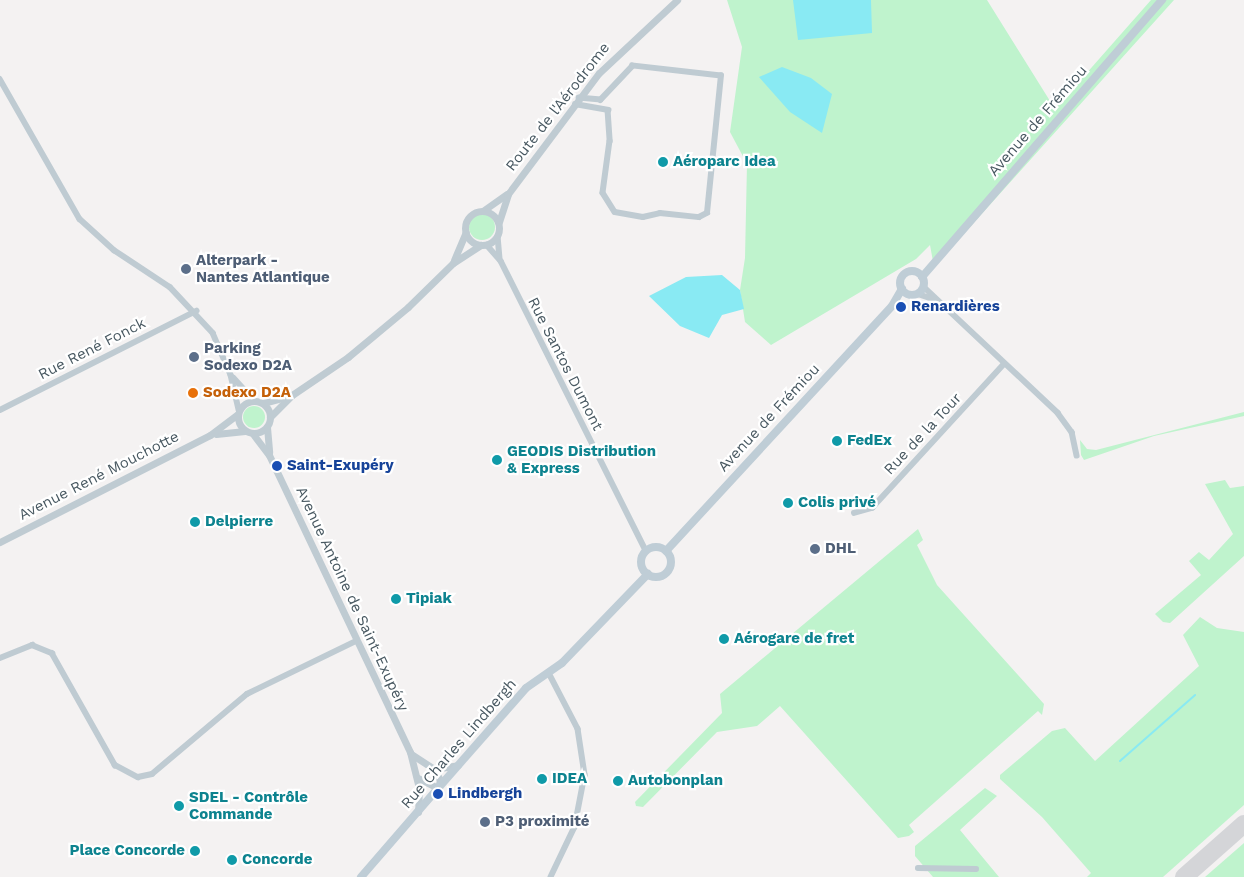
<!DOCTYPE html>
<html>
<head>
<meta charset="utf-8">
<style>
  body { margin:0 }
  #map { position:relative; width:1244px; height:877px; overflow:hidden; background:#f4f2f2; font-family:"Work Sans",sans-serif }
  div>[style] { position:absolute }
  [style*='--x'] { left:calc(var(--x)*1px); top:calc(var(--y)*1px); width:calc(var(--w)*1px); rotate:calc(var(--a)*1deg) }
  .green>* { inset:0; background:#bff3cd }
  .round { border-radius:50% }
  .water>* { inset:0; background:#89eaf3 }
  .stream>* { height:2px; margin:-1px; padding:0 1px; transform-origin:1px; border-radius:1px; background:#89eaf3 }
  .taxiway>* { height:18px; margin:-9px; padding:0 9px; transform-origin:9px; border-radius:9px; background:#d4d5d8 }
  .minor>* { height:5.5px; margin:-2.75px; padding:0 2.75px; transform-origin:2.75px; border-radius:2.75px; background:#bfcbd2 }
  .tertiary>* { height:7px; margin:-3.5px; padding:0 3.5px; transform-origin:3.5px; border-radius:3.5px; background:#bfcbd2 }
  .tertiary>.ring { margin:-3.5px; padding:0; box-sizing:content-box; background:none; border:7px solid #bfcbd2; border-radius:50% }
  .secondary>* { height:8px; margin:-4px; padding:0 4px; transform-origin:4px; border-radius:4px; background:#bfcdd6 }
  .secondary>.ring { margin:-4px; padding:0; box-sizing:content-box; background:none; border:8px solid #bfcdd6; border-radius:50% }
  .dots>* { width:14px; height:14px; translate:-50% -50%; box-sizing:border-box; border:2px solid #fff; border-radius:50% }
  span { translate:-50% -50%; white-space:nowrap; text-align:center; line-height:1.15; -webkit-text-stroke:4.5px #fff; paint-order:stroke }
  .street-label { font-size:15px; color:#485861 }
  .culture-label { font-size:15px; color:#0d838f; font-weight:700 }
  .left { translate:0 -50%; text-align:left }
  .right { translate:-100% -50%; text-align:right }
  .service-label { font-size:15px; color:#4e5e75; font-weight:700 }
  .transit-label { font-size:15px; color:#164399; font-weight:700 }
  .food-label { font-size:15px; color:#c56008; font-weight:700 }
</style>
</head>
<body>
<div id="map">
  <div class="green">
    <div style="clip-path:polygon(727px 0,987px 0,1055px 109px,1151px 0,1174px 0,934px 267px,930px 245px,916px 259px,771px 345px,745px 322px,740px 290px,745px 258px,747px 164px,730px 132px,742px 47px)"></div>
    <div class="round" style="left:469px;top:214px;width:26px;height:26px"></div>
    <div class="round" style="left:243px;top:406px;width:22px;height:22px"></div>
    <div style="clip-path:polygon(1244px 412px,1244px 416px,1154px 436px,1084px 460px,1081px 455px,1080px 440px,1087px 449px,1096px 450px)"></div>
    <div style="clip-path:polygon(1225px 480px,1230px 488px,1244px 486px,1244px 556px,1170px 623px,1163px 622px,1155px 614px,1201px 575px,1189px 561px,1199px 552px,1209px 560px,1233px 534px,1205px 484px)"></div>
    <div style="clip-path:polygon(918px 529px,923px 540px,917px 545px,937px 585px,1044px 704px,1042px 715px,1038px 711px,909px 825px,914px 832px,909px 836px,898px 838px,780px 706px,757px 726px,717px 732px,643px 807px,636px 806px,635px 802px,722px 713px,720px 694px)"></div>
    <div style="clip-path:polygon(1200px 617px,1217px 628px,1244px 632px,1244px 805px,1163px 877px,1087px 877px,1091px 873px,1042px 817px,1000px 779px,1000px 775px,1052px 731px,1065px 728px,1095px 761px,1199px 666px,1183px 635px)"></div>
    <div style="clip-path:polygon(985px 788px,997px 796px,960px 830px,999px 877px,933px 877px,915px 856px,915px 846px)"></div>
    <div style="clip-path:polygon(1244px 843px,1244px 877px,1205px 877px)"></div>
  </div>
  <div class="water">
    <div style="clip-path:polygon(793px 0,871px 0,872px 33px,798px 40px)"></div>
    <div style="clip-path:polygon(782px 67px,811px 78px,832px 94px,822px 133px,790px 112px,759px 77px)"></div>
    <div style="clip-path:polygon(722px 275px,740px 290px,744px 309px,722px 315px,709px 338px,680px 326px,649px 296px,686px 277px)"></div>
  </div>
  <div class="stream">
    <div style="--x:1120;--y:761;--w:100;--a:-41.3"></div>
  </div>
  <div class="taxiway">
    <div style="--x:1184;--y:877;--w:80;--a:-41.5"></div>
  </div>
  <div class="minor">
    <div style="--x:0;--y:79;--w:161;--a:60.3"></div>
    <div style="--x:80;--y:219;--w:46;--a:42.4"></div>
    <div style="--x:114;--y:250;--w:67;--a:33.5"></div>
    <div style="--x:170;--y:287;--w:63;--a:46.9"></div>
    <div style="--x:213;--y:333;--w:46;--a:66.8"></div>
    <div style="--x:231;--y:375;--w:36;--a:77"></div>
    <div style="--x:575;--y:104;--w:34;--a:10"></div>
    <div style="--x:608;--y:110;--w:31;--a:86"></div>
    <div style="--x:610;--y:141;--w:52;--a:97.7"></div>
    <div style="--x:603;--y:193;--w:22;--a:58"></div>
    <div style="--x:615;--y:212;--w:28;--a:10"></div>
    <div style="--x:643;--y:217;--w:17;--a:-13"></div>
    <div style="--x:660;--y:213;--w:39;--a:6"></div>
    <div style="--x:699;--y:217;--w:9;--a:-27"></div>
    <div style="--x:707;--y:213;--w:138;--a:-84.2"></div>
    <div style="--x:721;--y:76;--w:89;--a:-173.5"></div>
    <div style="--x:633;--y:66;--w:47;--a:133.3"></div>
    <div style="--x:601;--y:100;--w:22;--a:-175"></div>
    <div style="--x:498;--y:236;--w:22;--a:85"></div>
    <div style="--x:487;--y:245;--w:21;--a:49"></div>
    <div style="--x:501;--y:261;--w:323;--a:63.4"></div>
    <div style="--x:924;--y:287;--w:184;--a:43.2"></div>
    <div style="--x:1058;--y:413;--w:24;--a:54"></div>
    <div style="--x:1072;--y:432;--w:24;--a:78"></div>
    <div style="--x:918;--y:294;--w:16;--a:18"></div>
    <div style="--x:234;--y:378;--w:31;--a:48"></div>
    <div style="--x:0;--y:410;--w:220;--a:-26.8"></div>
    <div style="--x:854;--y:513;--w:19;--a:-16"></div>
    <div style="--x:872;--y:508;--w:195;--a:-47.5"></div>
    <div style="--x:0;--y:658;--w:35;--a:-22"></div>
    <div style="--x:32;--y:645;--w:22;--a:22"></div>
    <div style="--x:52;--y:653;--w:129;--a:60.6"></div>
    <div style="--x:115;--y:765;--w:26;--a:28"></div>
    <div style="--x:138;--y:777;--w:14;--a:-12"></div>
    <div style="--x:152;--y:774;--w:124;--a:-40.1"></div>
    <div style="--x:247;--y:694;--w:121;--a:-25.9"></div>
    <div style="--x:549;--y:673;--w:63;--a:62.6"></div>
    <div style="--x:578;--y:729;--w:47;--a:81.3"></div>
    <div style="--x:585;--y:775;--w:53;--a:100.9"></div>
    <div style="--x:575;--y:827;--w:55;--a:115.6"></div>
    <div style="--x:918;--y:868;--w:58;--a:1"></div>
  </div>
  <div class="tertiary">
    <div style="--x:484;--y:210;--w:28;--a:-35"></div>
    <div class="ring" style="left:465px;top:211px;width:27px;height:27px"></div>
    <div style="--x:499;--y:222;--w:29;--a:-72"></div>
    <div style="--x:508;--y:194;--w:151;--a:-53.1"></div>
    <div style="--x:599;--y:73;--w:107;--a:-43.1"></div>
    <div style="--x:454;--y:260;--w:30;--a:-67"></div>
    <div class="ring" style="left:238px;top:401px;width:25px;height:25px"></div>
    <div style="--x:263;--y:403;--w:27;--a:-15"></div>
    <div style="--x:270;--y:417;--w:31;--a:-45"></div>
    <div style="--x:292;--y:395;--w:68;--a:-34.2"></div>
    <div style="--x:348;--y:357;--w:78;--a:-39.8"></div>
    <div style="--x:408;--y:307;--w:63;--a:-44.4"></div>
    <div style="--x:453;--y:263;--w:33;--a:-33"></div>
    <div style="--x:267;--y:427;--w:25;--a:85"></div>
    <div style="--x:216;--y:434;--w:29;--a:-6"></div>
    <div style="--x:253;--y:434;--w:26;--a:53"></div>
    <div style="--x:269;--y:455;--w:329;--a:64.6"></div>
    <div style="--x:410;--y:752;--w:36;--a:76"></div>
    <div style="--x:419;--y:787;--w:25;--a:92"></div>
    <div style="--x:0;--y:542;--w:236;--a:-27"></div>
    <div style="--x:210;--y:435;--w:34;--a:-37"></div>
    <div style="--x:411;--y:754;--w:27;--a:33"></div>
    <div style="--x:434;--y:769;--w:24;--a:-9"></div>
    <div style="--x:418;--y:778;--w:22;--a:27"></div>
    <div style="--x:438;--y:788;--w:8;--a:-76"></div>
    <div style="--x:440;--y:780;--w:13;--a:-119"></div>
  </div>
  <div class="secondary">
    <div class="ring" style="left:900px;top:271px;width:16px;height:16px"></div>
    <div style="--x:922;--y:277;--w:367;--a:-49.1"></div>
    <div class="ring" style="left:641px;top:547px;width:22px;height:22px"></div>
    <div style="--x:666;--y:551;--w:333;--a:-47.3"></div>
    <div style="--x:892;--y:306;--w:20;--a:-60"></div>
    <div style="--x:440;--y:786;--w:130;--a:-48.7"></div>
    <div style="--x:526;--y:688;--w:44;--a:-34.8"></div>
    <div style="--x:562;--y:663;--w:124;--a:-46"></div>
    <div style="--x:361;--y:877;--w:118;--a:-49.1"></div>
  </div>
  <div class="dots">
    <div style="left:663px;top:162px;background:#0f9aa8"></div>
    <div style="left:186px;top:269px;background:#5c6f8a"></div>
    <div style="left:901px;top:307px;background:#1a4fb4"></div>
    <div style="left:194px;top:357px;background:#5c6f8a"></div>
    <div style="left:193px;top:393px;background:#e8710a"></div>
    <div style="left:837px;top:441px;background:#0f9aa8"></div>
    <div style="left:497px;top:460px;background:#0f9aa8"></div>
    <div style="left:277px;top:466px;background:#1a4fb4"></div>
    <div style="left:788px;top:503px;background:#0f9aa8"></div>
    <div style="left:195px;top:522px;background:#0f9aa8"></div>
    <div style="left:815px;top:549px;background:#5c6f8a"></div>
    <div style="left:396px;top:599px;background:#0f9aa8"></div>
    <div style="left:724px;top:639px;background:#0f9aa8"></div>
    <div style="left:542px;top:779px;background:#0f9aa8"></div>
    <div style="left:618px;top:781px;background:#0f9aa8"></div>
    <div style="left:438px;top:794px;background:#1a4fb4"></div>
    <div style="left:179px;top:806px;background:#0f9aa8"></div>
    <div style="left:485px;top:822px;background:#5c6f8a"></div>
    <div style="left:195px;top:851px;background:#0f9aa8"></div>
    <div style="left:232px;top:860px;background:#0f9aa8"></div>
  </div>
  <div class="street-label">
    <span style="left:558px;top:107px;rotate:-52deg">Route de l'Aérodrome</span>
    <span style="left:1038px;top:121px;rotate:-49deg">Avenue de Frémiou</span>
    <span style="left:92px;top:349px;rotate:-27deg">Rue René Fonck</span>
    <span style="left:565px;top:364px;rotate:63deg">Rue Santos Dumont</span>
    <span style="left:769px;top:418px;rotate:-47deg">Avenue de Frémiou</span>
    <span style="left:923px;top:434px;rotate:-47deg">Rue de la Tour</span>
    <span style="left:99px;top:476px;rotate:-27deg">Avenue René Mouchotte</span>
    <span style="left:352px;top:599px;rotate:65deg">Avenue Antoine de Saint-Exupéry</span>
    <span style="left:459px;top:744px;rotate:-49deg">Rue Charles Lindbergh</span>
  </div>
  <div class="culture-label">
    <span class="left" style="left:673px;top:162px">Aéroparc Idea</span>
    <span class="left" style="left:847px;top:441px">FedEx</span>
    <span class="left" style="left:507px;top:460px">GEODIS Distribution<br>&amp; Express</span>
    <span class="left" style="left:798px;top:503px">Colis privé</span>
    <span class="left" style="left:205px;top:522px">Delpierre</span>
    <span class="left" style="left:406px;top:599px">Tipiak</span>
    <span class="left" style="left:734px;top:639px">Aérogare de fret</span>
    <span class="left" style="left:552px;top:779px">IDEA</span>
    <span class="left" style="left:628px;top:781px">Autobonplan</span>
    <span class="left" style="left:189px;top:806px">SDEL - Contrôle<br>Commande</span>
    <span class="right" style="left:185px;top:851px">Place Concorde</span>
    <span class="left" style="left:242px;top:860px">Concorde</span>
  </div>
  <div class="service-label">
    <span class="left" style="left:196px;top:269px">Alterpark -<br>Nantes Atlantique</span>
    <span class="left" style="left:204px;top:357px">Parking<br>Sodexo D2A</span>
    <span class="left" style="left:825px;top:549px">DHL</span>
    <span class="left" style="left:495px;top:822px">P3 proximité</span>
  </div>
  <div class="transit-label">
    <span class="left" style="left:911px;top:307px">Renardières</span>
    <span class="left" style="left:287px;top:466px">Saint-Exupéry</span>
    <span class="left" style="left:448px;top:794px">Lindbergh</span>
  </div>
  <div class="food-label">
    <span class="left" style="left:203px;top:393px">Sodexo D2A</span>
  </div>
</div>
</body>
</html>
